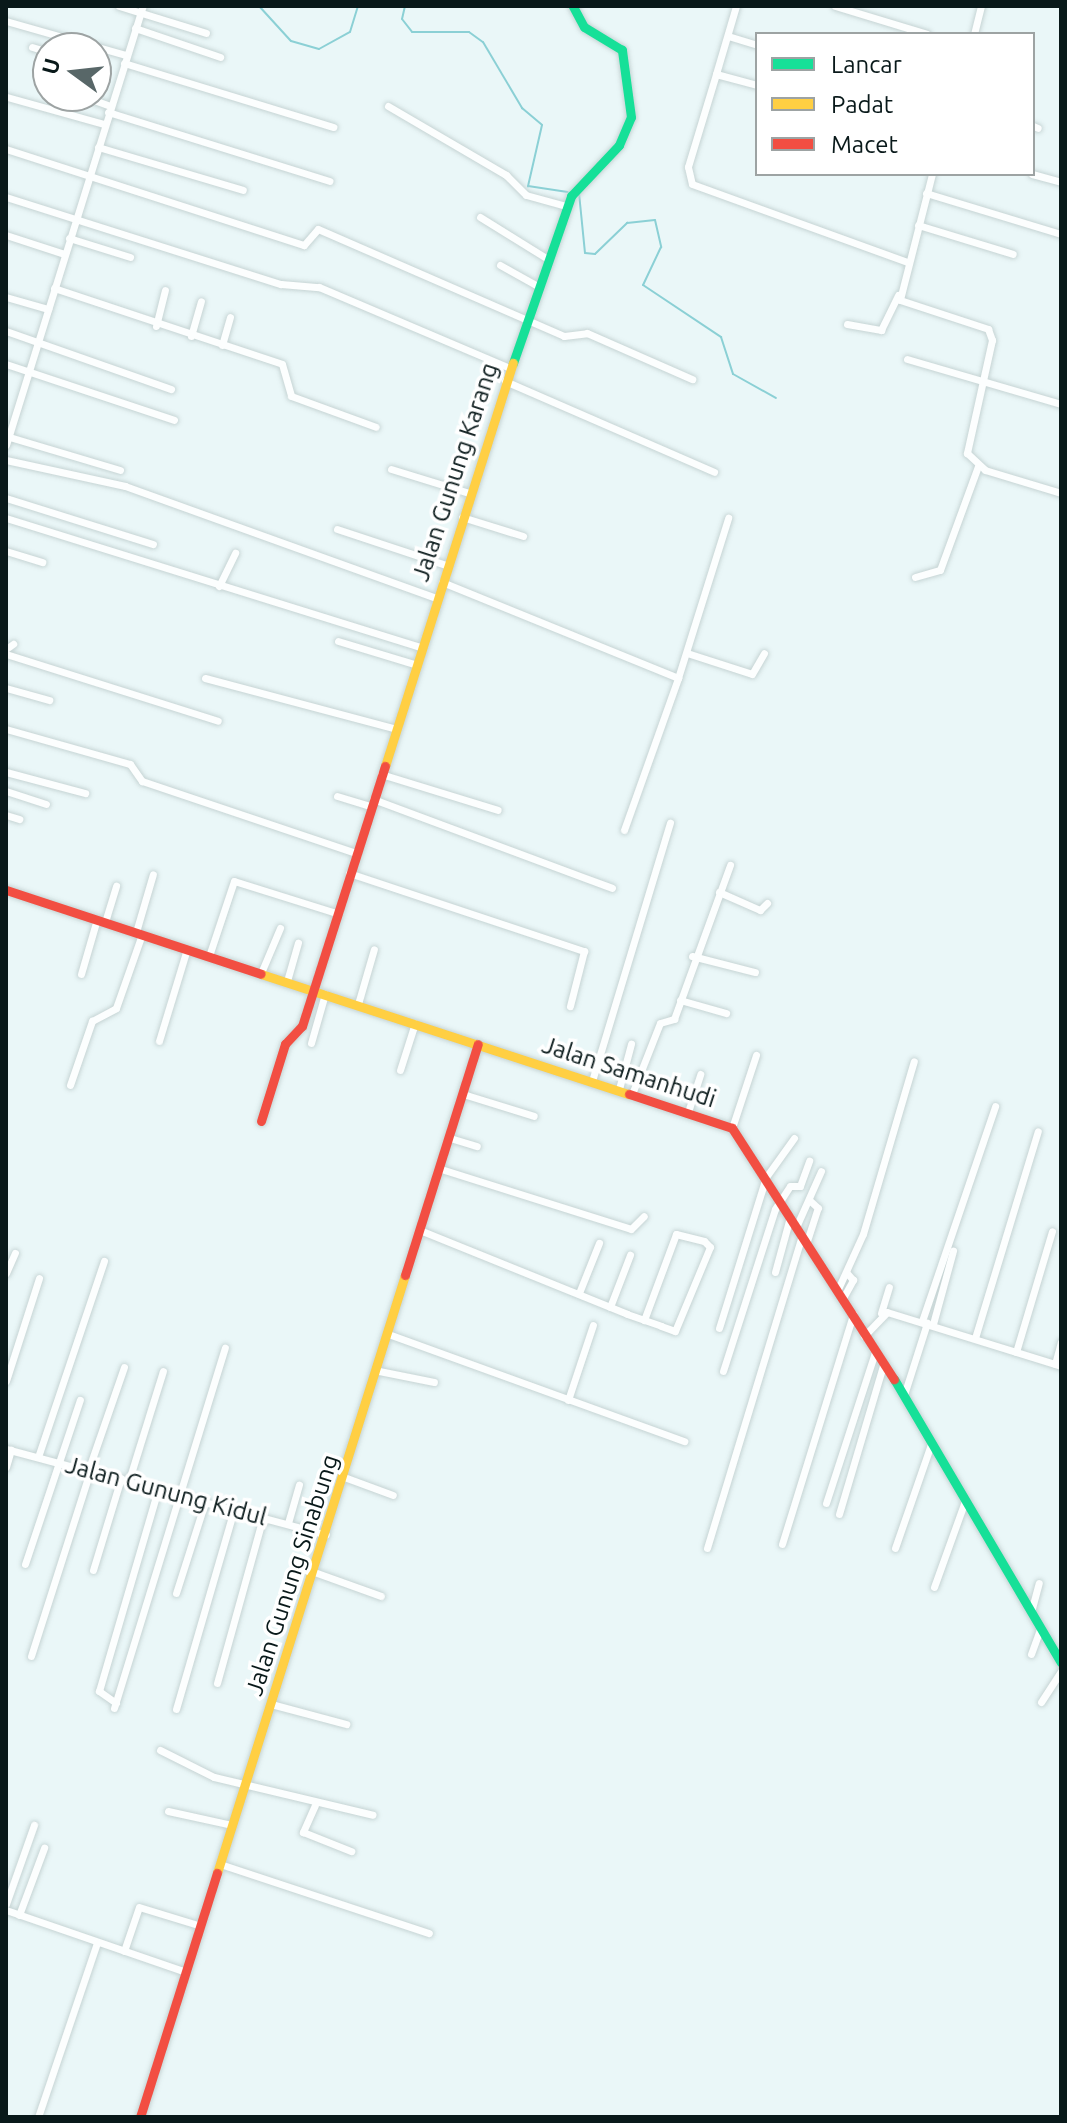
<!DOCTYPE html>
<html>
<head>
<meta charset="utf-8">
<style>
  body { margin:0 }
  #map { position:relative; width:1067px; height:2123px; overflow:hidden; background:#eaf7f8; font-family:Ubuntu,sans-serif }
  div>[style] { position:absolute }
  [style*='--x'] { left:calc(var(--x)*1px); top:calc(var(--y)*1px); width:calc(var(--w)*1px); rotate:calc(var(--a)*1deg) }
  .stream>* { height:2px; margin:-1px; padding:0 1px; transform-origin:1px; border-radius:1px; background:#8bd0d5 }
  .roads { filter:drop-shadow(0 0 2px #c6d4d4) drop-shadow(0 0 2px #c6d4d4) }
  .street>* { height:7px; margin:-3.5px; padding:0 3.5px; transform-origin:3.5px; border-radius:3.5px; background:#fcfefe }
  .fast>* { height:9px; margin:-4.5px; padding:0 4.5px; transform-origin:4.5px; border-radius:4.5px; background:#16e098 }
  .slow>* { height:9px; margin:-4.5px; padding:0 4.5px; transform-origin:4.5px; border-radius:4.5px; background:#ffcf43 }
  .jam>* { height:9px; margin:-4.5px; padding:0 4.5px; transform-origin:4.5px; border-radius:4.5px; background:#f24e42 }
  span { translate:-50% -50%; white-space:nowrap; text-align:center; line-height:1.15; -webkit-text-stroke:7px #fff; paint-order:stroke }
  .street-label { font-size:24px; color:#09191a }
  .frame { position:absolute; inset:0; border:8px solid #09191a; pointer-events:none }
  .legend { position:absolute; left:755px; top:32px; width:280px; height:144px; box-sizing:border-box; background:#fff; border:2px solid #9da3a3; margin:0; padding:10px 14px; list-style:none; font-size:24px; color:#09191a }
  .legend li { display:flex; align-items:center; gap:16px; height:40px }
  .legend b { width:40px; border:2px solid #9da3a3 }
  .north { position:absolute; left:32px; top:32px; width:80px; height:80px; box-sizing:border-box; background:#fff; border:2px solid #9da3a3; border-radius:50%; rotate:285deg; font-size:22px; font-weight:700; line-height:32px; text-align:center; color:#09191a }
  .north::after { content:''; display:block; margin:auto; width:28px; height:36px; background:#586768; clip-path:polygon(50% 0,100% 100%,50% 72%,0 100%) }
</style>
</head>
<body>
<div id="map">
  <div class="stream">
    <div style="--x:259;--y:6;--w:47;--a:47.6"></div>
    <div style="--x:291;--y:41;--w:29;--a:16"></div>
    <div style="--x:319;--y:49;--w:35;--a:-29"></div>
    <div style="--x:350;--y:32;--w:27;--a:-73"></div>
    <div style="--x:405;--y:6;--w:13;--a:103"></div>
    <div style="--x:402;--y:19;--w:16;--a:52"></div>
    <div style="--x:412;--y:32;--w:57;--a:0"></div>
    <div style="--x:469;--y:32;--w:17;--a:36"></div>
    <div style="--x:483;--y:42;--w:77;--a:59.4"></div>
    <div style="--x:522;--y:108;--w:26;--a:40"></div>
    <div style="--x:542;--y:125;--w:63;--a:102.9"></div>
    <div style="--x:528;--y:186;--w:40;--a:8.5"></div>
    <div style="--x:579;--y:193;--w:60;--a:84.3"></div>
    <div style="--x:585;--y:253;--w:10;--a:6"></div>
    <div style="--x:595;--y:254;--w:45;--a:-44.1"></div>
    <div style="--x:627;--y:223;--w:28;--a:-6"></div>
    <div style="--x:655;--y:220;--w:28;--a:77"></div>
    <div style="--x:661;--y:247;--w:42;--a:115.3"></div>
    <div style="--x:643;--y:285;--w:94;--a:33.7"></div>
    <div style="--x:721;--y:337;--w:39;--a:72"></div>
    <div style="--x:733;--y:374;--w:49;--a:29.2"></div>
  </div>
  <div class="roads">
    <div class="street">
      <div style="--x:119;--y:6;--w:91;--a:17.2"></div>
      <div style="--x:736;--y:6;--w:71;--a:106.4"></div>
      <div style="--x:716;--y:74;--w:42;--a:15"></div>
      <div style="--x:835;--y:6;--w:96;--a:16.9"></div>
      <div style="--x:6;--y:21;--w:124;--a:15.9"></div>
      <div style="--x:135;--y:28;--w:90;--a:18.8"></div>
      <div style="--x:974;--y:34;--w:29;--a:-76"></div>
      <div style="--x:728;--y:36;--w:30;--a:17"></div>
      <div style="--x:32;--y:47;--w:17;--a:17"></div>
      <div style="--x:124;--y:63;--w:219;--a:17"></div>
      <div style="--x:716;--y:74;--w:97;--a:106.8"></div>
      <div style="--x:688;--y:167;--w:17;--a:77"></div>
      <div style="--x:692;--y:184;--w:229;--a:19.9"></div>
      <div style="--x:46;--y:81;--w:2;--a:27"></div>
      <div style="--x:83;--y:96;--w:29;--a:20"></div>
      <div style="--x:7;--y:97;--w:101;--a:15.6"></div>
      <div style="--x:388;--y:106;--w:137;--a:30.3"></div>
      <div style="--x:506;--y:175;--w:28;--a:45"></div>
      <div style="--x:526;--y:195;--w:41;--a:15.4"></div>
      <div style="--x:108;--y:112;--w:232;--a:17.3"></div>
      <div style="--x:1033;--y:126;--w:5;--a:22"></div>
      <div style="--x:98;--y:147;--w:151;--a:16.5"></div>
      <div style="--x:6;--y:149;--w:313;--a:17.9"></div>
      <div style="--x:304;--y:245;--w:21;--a:-49"></div>
      <div style="--x:318;--y:229;--w:268;--a:23.5"></div>
      <div style="--x:564;--y:336;--w:23;--a:-7"></div>
      <div style="--x:587;--y:333;--w:115;--a:23.7"></div>
      <div style="--x:932;--y:174;--w:130;--a:104.3"></div>
      <div style="--x:900;--y:300;--w:93;--a:18.2"></div>
      <div style="--x:988;--y:329;--w:12;--a:70"></div>
      <div style="--x:992;--y:340;--w:116;--a:102.5"></div>
      <div style="--x:967;--y:453;--w:25;--a:43"></div>
      <div style="--x:985;--y:470;--w:79;--a:16.8"></div>
      <div style="--x:1032;--y:174;--w:30;--a:15"></div>
      <div style="--x:926;--y:193;--w:141;--a:16.9"></div>
      <div style="--x:6;--y:197;--w:288;--a:17.6"></div>
      <div style="--x:281;--y:284;--w:38;--a:5"></div>
      <div style="--x:319;--y:287;--w:207;--a:23"></div>
      <div style="--x:480;--y:217;--w:78;--a:31.8"></div>
      <div style="--x:918;--y:225;--w:99;--a:17"></div>
      <div style="--x:6;--y:235;--w:61;--a:18.1"></div>
      <div style="--x:69;--y:238;--w:64;--a:17.3"></div>
      <div style="--x:500;--y:265;--w:41;--a:29.1"></div>
      <div style="--x:54;--y:288;--w:240;--a:18.4"></div>
      <div style="--x:282;--y:364;--w:33;--a:74"></div>
      <div style="--x:291;--y:396;--w:90;--a:20"></div>
      <div style="--x:6;--y:297;--w:44;--a:15.9"></div>
      <div style="--x:847;--y:324;--w:35;--a:10"></div>
      <div style="--x:881;--y:330;--w:39;--a:-64"></div>
      <div style="--x:156;--y:326;--w:37;--a:-76"></div>
      <div style="--x:6;--y:331;--w:175;--a:19.4"></div>
      <div style="--x:191;--y:336;--w:36;--a:-74"></div>
      <div style="--x:222;--y:345;--w:29;--a:-74"></div>
      <div style="--x:907;--y:359;--w:160;--a:16.3"></div>
      <div style="--x:6;--y:364;--w:177;--a:18.4"></div>
      <div style="--x:505;--y:381;--w:228;--a:23.5"></div>
      <div style="--x:6;--y:436;--w:119;--a:16.6"></div>
      <div style="--x:6;--y:445;--w:460;--a:-72.7"></div>
      <div style="--x:6;--y:460;--w:122;--a:12.3"></div>
      <div style="--x:125;--y:486;--w:331;--a:19.8"></div>
      <div style="--x:391;--y:469;--w:82;--a:17.1"></div>
      <div style="--x:6;--y:498;--w:154;--a:17.4"></div>
      <div style="--x:462;--y:517;--w:64;--a:17.3"></div>
      <div style="--x:6;--y:518;--w:435;--a:17.3"></div>
      <div style="--x:337;--y:529;--w:115;--a:18.3"></div>
      <div style="--x:6;--y:551;--w:38;--a:17"></div>
      <div style="--x:915;--y:577;--w:26;--a:-16"></div>
      <div style="--x:940;--y:570;--w:111;--a:-69.9"></div>
      <div style="--x:442;--y:582;--w:255;--a:22.1"></div>
      <div style="--x:678;--y:678;--w:168;--a:-72.6"></div>
      <div style="--x:219;--y:586;--w:37;--a:-64"></div>
      <div style="--x:338;--y:641;--w:79;--a:16.8"></div>
      <div style="--x:6;--y:649;--w:9;--a:-36"></div>
      <div style="--x:687;--y:653;--w:68;--a:17.9"></div>
      <div style="--x:752;--y:674;--w:24;--a:-60"></div>
      <div style="--x:6;--y:654;--w:222;--a:17.5"></div>
      <div style="--x:205;--y:678;--w:195;--a:14.9"></div>
      <div style="--x:6;--y:688;--w:45;--a:15.6"></div>
      <div style="--x:6;--y:729;--w:129;--a:15.8"></div>
      <div style="--x:130;--y:764;--w:21;--a:55"></div>
      <div style="--x:142;--y:781;--w:226;--a:18.6"></div>
      <div style="--x:6;--y:772;--w:82;--a:14.9"></div>
      <div style="--x:381;--y:774;--w:122;--a:17.1"></div>
      <div style="--x:6;--y:791;--w:42;--a:18"></div>
      <div style="--x:337;--y:796;--w:34;--a:17"></div>
      <div style="--x:373;--y:799;--w:255;--a:20.4"></div>
      <div style="--x:6;--y:815;--w:14;--a:17"></div>
      <div style="--x:624;--y:830;--w:161;--a:-70.4"></div>
      <div style="--x:349;--y:873;--w:248;--a:18.4"></div>
      <div style="--x:584;--y:951;--w:57;--a:104.3"></div>
      <div style="--x:719;--y:892;--w:45;--a:23.7"></div>
      <div style="--x:760;--y:910;--w:10;--a:-45"></div>
      <div style="--x:105;--y:922;--w:38;--a:-73"></div>
      <div style="--x:136;--y:932;--w:60;--a:-73.7"></div>
      <div style="--x:209;--y:956;--w:79;--a:-71.6"></div>
      <div style="--x:234;--y:881;--w:107;--a:17.4"></div>
      <div style="--x:692;--y:956;--w:65;--a:14.3"></div>
      <div style="--x:261;--y:973;--w:49;--a:-67.1"></div>
      <div style="--x:81;--y:974;--w:57;--a:-73.8"></div>
      <div style="--x:287;--y:981;--w:40;--a:-74"></div>
      <div style="--x:680;--y:1000;--w:48;--a:15.8"></div>
      <div style="--x:358;--y:1004;--w:57;--a:-73.8"></div>
      <div style="--x:159;--y:1041;--w:96;--a:-73.1"></div>
      <div style="--x:311;--y:1043;--w:51;--a:-74.1"></div>
      <div style="--x:400;--y:1070;--w:49;--a:-72.3"></div>
      <div style="--x:592;--y:1081;--w:270;--a:-73.2"></div>
      <div style="--x:70;--y:1085;--w:68;--a:-71"></div>
      <div style="--x:92;--y:1021;--w:27;--a:-28"></div>
      <div style="--x:116;--y:1008;--w:78;--a:-70.6"></div>
      <div style="--x:619;--y:1089;--w:47;--a:-75.1"></div>
      <div style="--x:463;--y:1094;--w:74;--a:17.2"></div>
      <div style="--x:632;--y:1094;--w:76;--a:-68.5"></div>
      <div style="--x:660;--y:1023;--w:15;--a:-16"></div>
      <div style="--x:674;--y:1019;--w:164;--a:-70"></div>
      <div style="--x:688;--y:1112;--w:40;--a:-72"></div>
      <div style="--x:732;--y:1128;--w:77;--a:-71.8"></div>
      <div style="--x:450;--y:1138;--w:28;--a:17"></div>
      <div style="--x:441;--y:1169;--w:199;--a:17.5"></div>
      <div style="--x:631;--y:1229;--w:18;--a:-45"></div>
      <div style="--x:797;--y:1225;--w:59;--a:-66"></div>
      <div style="--x:422;--y:1231;--w:221;--a:22"></div>
      <div style="--x:627;--y:1314;--w:36;--a:19"></div>
      <div style="--x:661;--y:1326;--w:15;--a:20"></div>
      <div style="--x:675;--y:1331;--w:91;--a:-67.4"></div>
      <div style="--x:710;--y:1247;--w:8;--a:-135"></div>
      <div style="--x:704;--y:1241;--w:29;--a:-166"></div>
      <div style="--x:676;--y:1234;--w:92;--a:110.4"></div>
      <div style="--x:807;--y:1241;--w:35;--a:-72"></div>
      <div style="--x:818;--y:1208;--w:12;--a:-138"></div>
      <div style="--x:775;--y:1272;--w:57;--a:-74.7"></div>
      <div style="--x:6;--y:1273;--w:22;--a:-66"></div>
      <div style="--x:838;--y:1289;--w:60;--a:-65.6"></div>
      <div style="--x:863;--y:1234;--w:180;--a:-73.6"></div>
      <div style="--x:579;--y:1293;--w:54;--a:-68.2"></div>
      <div style="--x:843;--y:1298;--w:21;--a:-61"></div>
      <div style="--x:853;--y:1280;--w:9;--a:-131"></div>
      <div style="--x:610;--y:1307;--w:56;--a:-69"></div>
      <div style="--x:881;--y:1313;--w:27;--a:-73"></div>
      <div style="--x:922;--y:1321;--w:227;--a:-71.2"></div>
      <div style="--x:933;--y:1324;--w:76;--a:-74.7"></div>
      <div style="--x:719;--y:1328;--w:158;--a:-72.7"></div>
      <div style="--x:766;--y:1177;--w:48;--a:-54.3"></div>
      <div style="--x:391;--y:1335;--w:312;--a:19.9"></div>
      <div style="--x:864;--y:1336;--w:33;--a:-46"></div>
      <div style="--x:887;--y:1312;--w:182;--a:17.2"></div>
      <div style="--x:975;--y:1338;--w:216;--a:-73.1"></div>
      <div style="--x:1016;--y:1352;--w:126;--a:-73.4"></div>
      <div style="--x:1055;--y:1364;--w:23;--a:-75"></div>
      <div style="--x:379;--y:1371;--w:56;--a:11.3"></div>
      <div style="--x:723;--y:1371;--w:170;--a:-72.2"></div>
      <div style="--x:775;--y:1209;--w:27;--a:-57"></div>
      <div style="--x:790;--y:1186;--w:10;--a:0"></div>
      <div style="--x:800;--y:1186;--w:27;--a:-70"></div>
      <div style="--x:6;--y:1381;--w:108;--a:-72.2"></div>
      <div style="--x:904;--y:1395;--w:76;--a:-72.3"></div>
      <div style="--x:568;--y:1400;--w:79;--a:-71.6"></div>
      <div style="--x:6;--y:1449;--w:331;--a:15"></div>
      <div style="--x:38;--y:1457;--w:207;--a:-71.4"></div>
      <div style="--x:6;--y:1467;--w:18;--a:-74"></div>
      <div style="--x:88;--y:1471;--w:110;--a:-70.9"></div>
      <div style="--x:344;--y:1477;--w:52;--a:20.2"></div>
      <div style="--x:129;--y:1480;--w:114;--a:-72.7"></div>
      <div style="--x:826;--y:1503;--w:159;--a:-72"></div>
      <div style="--x:839;--y:1514;--w:155;--a:-73.5"></div>
      <div style="--x:288;--y:1523;--w:40;--a:-74"></div>
      <div style="--x:782;--y:1544;--w:241;--a:-72.8"></div>
      <div style="--x:707;--y:1548;--w:326;--a:-73.1"></div>
      <div style="--x:895;--y:1548;--w:110;--a:-70.9"></div>
      <div style="--x:25;--y:1564;--w:173;--a:-71.5"></div>
      <div style="--x:93;--y:1570;--w:96;--a:-73.1"></div>
      <div style="--x:314;--y:1572;--w:71;--a:19.7"></div>
      <div style="--x:934;--y:1587;--w:91;--a:-70.2"></div>
      <div style="--x:176;--y:1593;--w:96;--a:-72.3"></div>
      <div style="--x:1031;--y:1612;--w:30;--a:-75"></div>
      <div style="--x:1031;--y:1654;--w:27;--a:-70"></div>
      <div style="--x:31;--y:1656;--w:194;--a:-72.3"></div>
      <div style="--x:217;--y:1683;--w:172;--a:-74.5"></div>
      <div style="--x:1041;--y:1702;--w:37;--a:-57"></div>
      <div style="--x:116;--y:1703;--w:21;--a:-145"></div>
      <div style="--x:99;--y:1691;--w:210;--a:-73.7"></div>
      <div style="--x:271;--y:1704;--w:78;--a:14.9"></div>
      <div style="--x:114;--y:1708;--w:377;--a:-72.9"></div>
      <div style="--x:176;--y:1709;--w:207;--a:-73.8"></div>
      <div style="--x:160;--y:1750;--w:60;--a:26.6"></div>
      <div style="--x:214;--y:1777;--w:163;--a:13.4"></div>
      <div style="--x:315;--y:1805;--w:30;--a:114"></div>
      <div style="--x:303;--y:1832;--w:52;--a:21.6"></div>
      <div style="--x:168;--y:1811;--w:66;--a:12.3"></div>
      <div style="--x:220;--y:1864;--w:220;--a:18.3"></div>
      <div style="--x:6;--y:1904;--w:84;--a:-70.5"></div>
      <div style="--x:6;--y:1910;--w:190;--a:19"></div>
      <div style="--x:19;--y:1915;--w:72;--a:-69.5"></div>
      <div style="--x:124;--y:1951;--w:46;--a:-71.2"></div>
      <div style="--x:139;--y:1907;--w:65;--a:17"></div>
      <div style="--x:38;--y:2117;--w:184;--a:-71.3"></div>
    </div>
    <div class="fast">
      <div style="--x:513;--y:363;--w:177;--a:-70.8"></div>
      <div style="--x:571;--y:196;--w:70;--a:-46.7"></div>
      <div style="--x:619;--y:145;--w:30;--a:-67"></div>
      <div style="--x:631;--y:117;--w:68;--a:-97.7"></div>
      <div style="--x:622;--y:50;--w:44;--a:-148.8"></div>
      <div style="--x:584;--y:27;--w:24;--a:-118"></div>
      <div style="--x:894;--y:1379;--w:329;--a:59.5"></div>
    </div>
    <div class="slow">
      <div style="--x:385;--y:766;--w:423;--a:-72.4"></div>
      <div style="--x:261;--y:974;--w:387;--a:18.1"></div>
      <div style="--x:217;--y:1873;--w:627;--a:-72.55"></div>
    </div>
    <div class="jam">
      <div style="--x:6;--y:890;--w:268;--a:18.2"></div>
      <div style="--x:629;--y:1094;--w:108;--a:18.3"></div>
      <div style="--x:732;--y:1128;--w:299;--a:57.2"></div>
      <div style="--x:261;--y:1121;--w:81;--a:-72.7"></div>
      <div style="--x:285;--y:1044;--w:25;--a:-47"></div>
      <div style="--x:302;--y:1026;--w:273;--a:-72.3"></div>
      <div style="--x:405;--y:1275;--w:242;--a:-72.5"></div>
      <div style="--x:140;--y:2117;--w:256;--a:-72.5"></div>
    </div>
  </div>
  <div class="street-label">
    <span style="left:455px;top:472px;rotate:-72deg">Jalan Gunung Karang</span>
    <span style="left:629px;top:1072px;rotate:18deg">Jalan Samanhudi</span>
    <span style="left:166px;top:1491px;rotate:15deg">Jalan Gunung Kidul</span>
    <span style="left:292px;top:1575px;rotate:-72deg">Jalan Gunung Sinabung</span>
  </div>
  <div class="frame"></div>
  <ul class="legend">
  <li><b style="height:10px;background:#16e098"></b>Lancar</li>
  <li><b style="height:10px;background:#ffcf43"></b>Padat</li>
  <li><b style="height:10px;background:#f24e42"></b>Macet</li>
  </ul>
  <div class="north">U</div>
</div>
</body>
</html>
